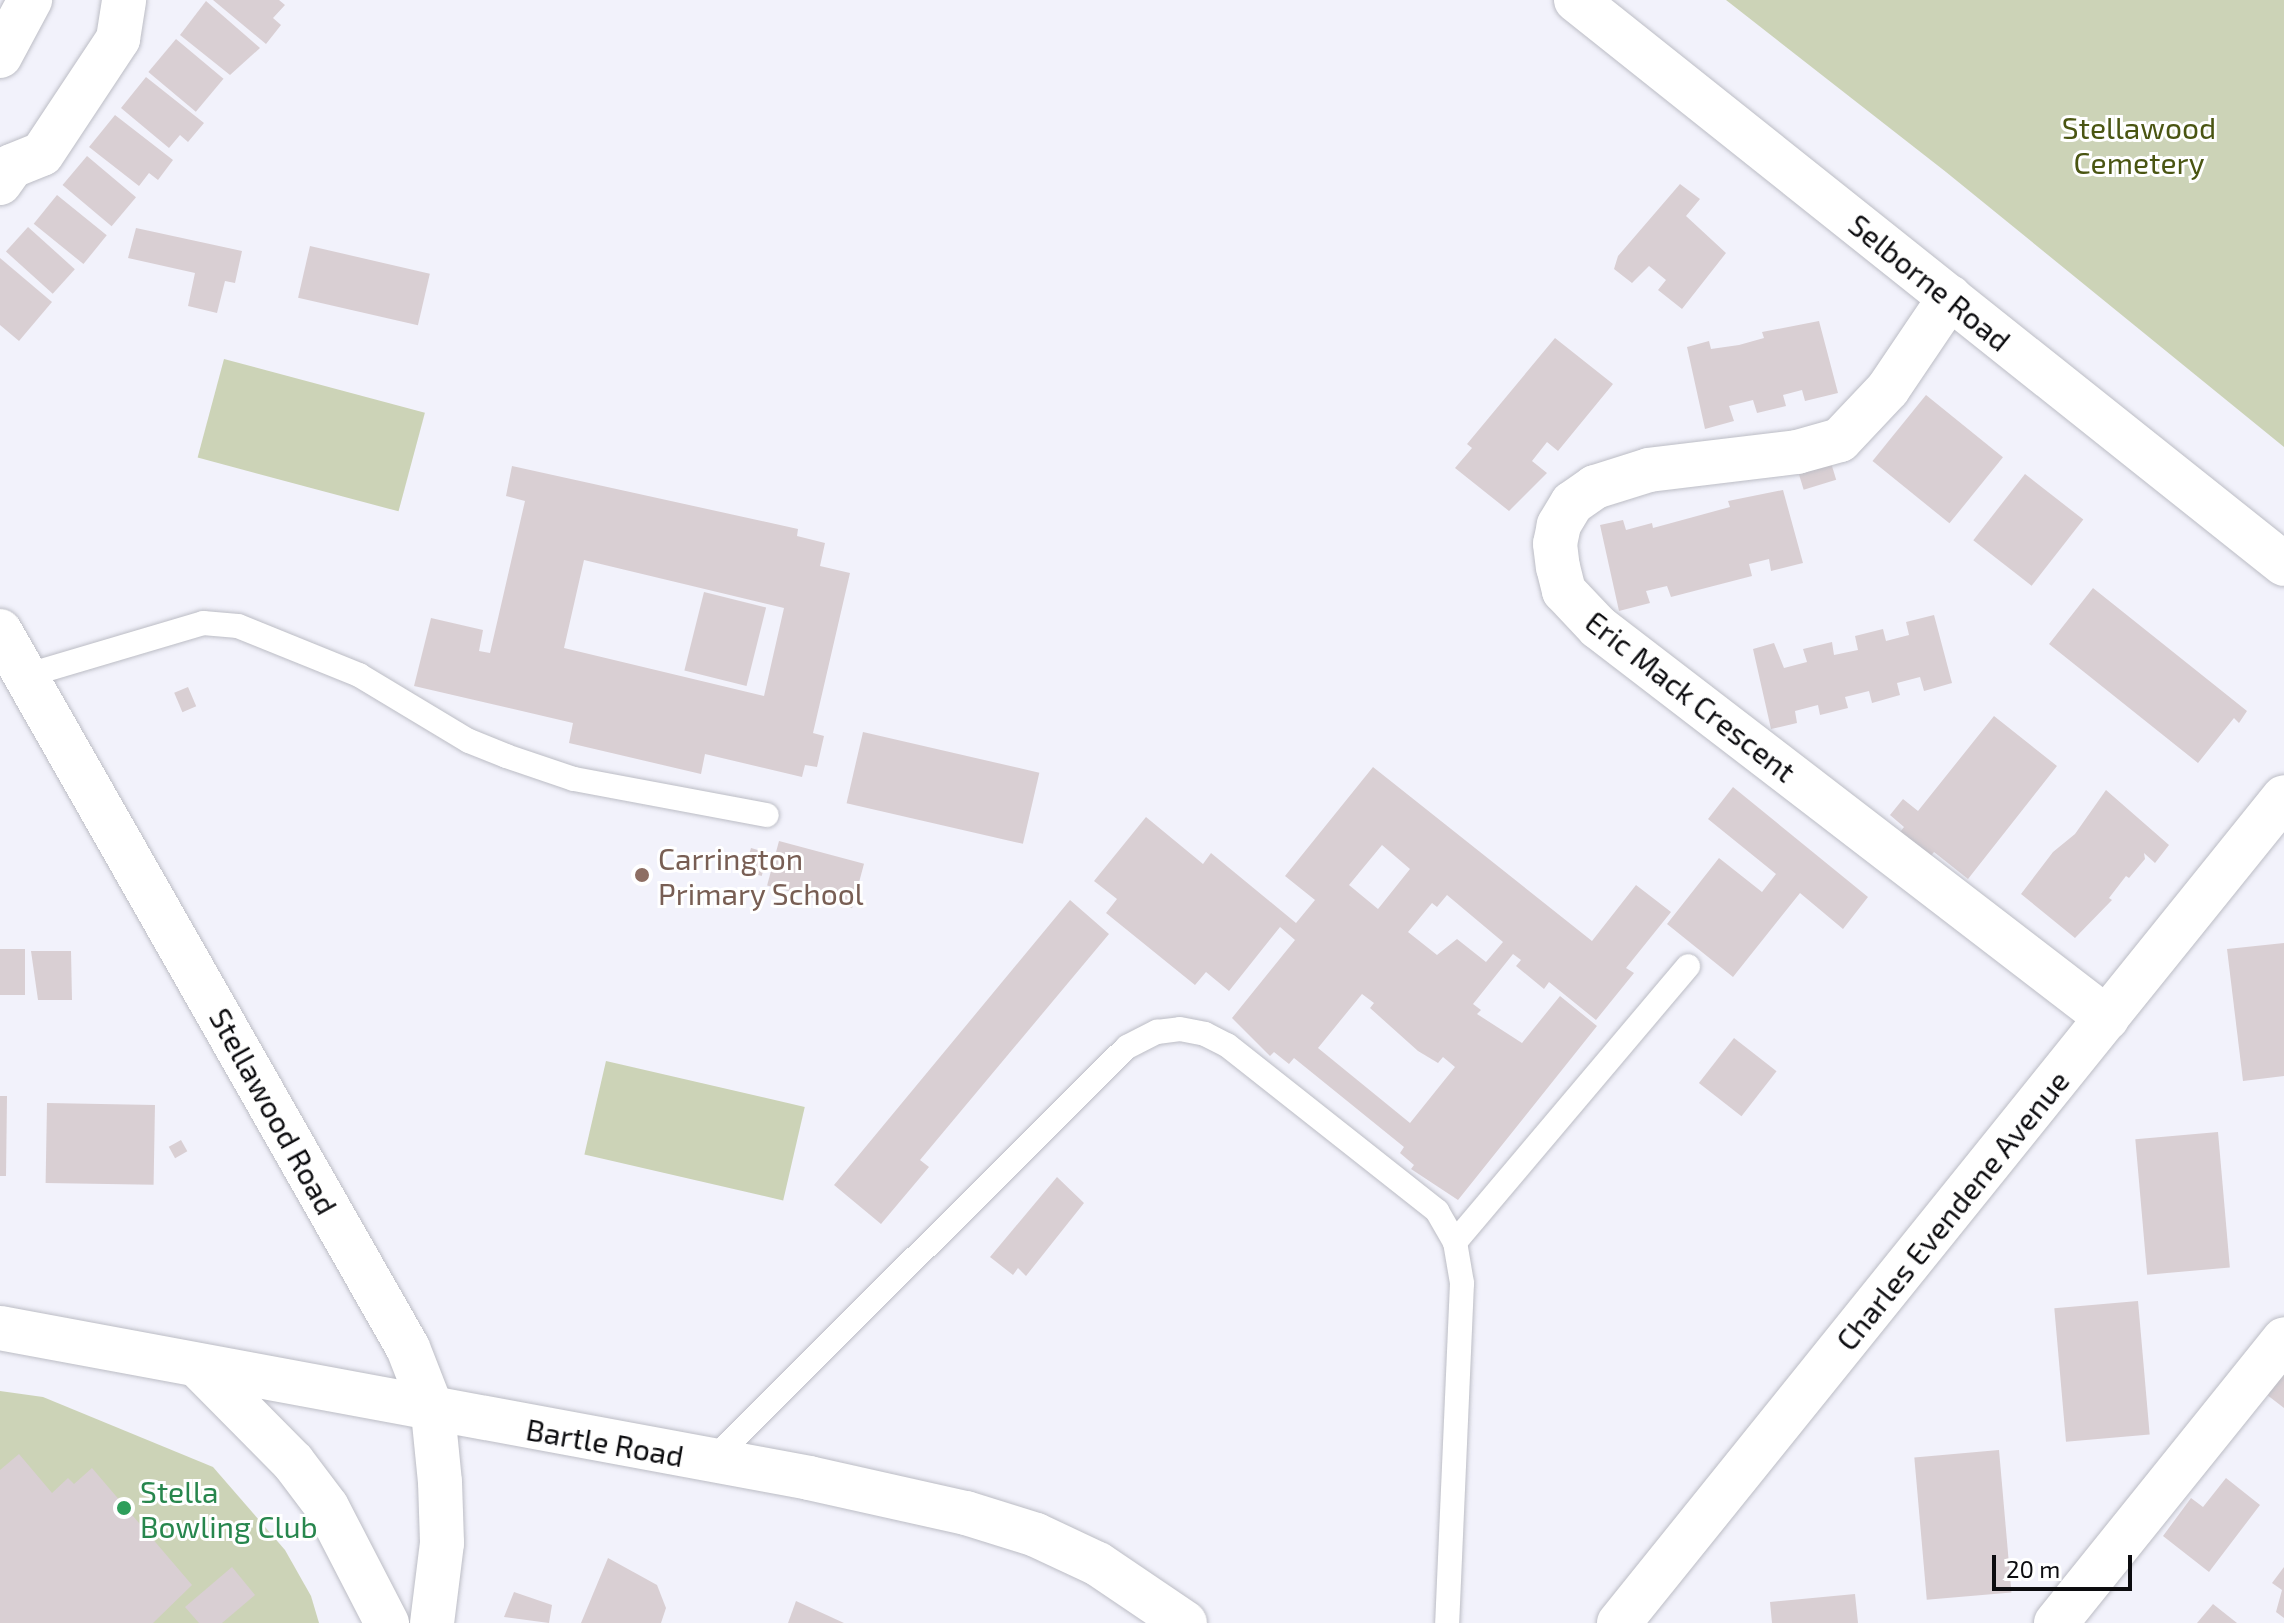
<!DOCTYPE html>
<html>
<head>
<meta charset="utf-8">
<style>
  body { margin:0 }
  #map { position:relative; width:2284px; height:1623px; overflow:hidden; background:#f2f2fb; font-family:"Exo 2",sans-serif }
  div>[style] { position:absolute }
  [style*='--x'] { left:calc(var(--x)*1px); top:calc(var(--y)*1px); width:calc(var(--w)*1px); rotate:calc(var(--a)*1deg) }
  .green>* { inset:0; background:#ccd3b7; transform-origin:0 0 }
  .building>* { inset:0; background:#d9cfd3; transform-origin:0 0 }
  .roads { filter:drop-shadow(0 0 2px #bcbdc5) drop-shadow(0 0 2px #bcbdc5) }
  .service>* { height:24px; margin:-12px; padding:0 12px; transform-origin:12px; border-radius:12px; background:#fff }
  .minor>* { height:44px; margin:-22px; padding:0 22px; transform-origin:22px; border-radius:22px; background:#fff }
  .tertiary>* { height:44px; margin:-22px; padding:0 22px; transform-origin:22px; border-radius:22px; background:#fff }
  .dots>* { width:22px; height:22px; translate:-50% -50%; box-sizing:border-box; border:4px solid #fff; border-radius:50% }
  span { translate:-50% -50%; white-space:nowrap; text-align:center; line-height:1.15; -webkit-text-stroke:6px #fff; paint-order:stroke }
  .park-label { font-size:30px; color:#4a5512 }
  .street-label { font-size:30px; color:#0c0c0f }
  .education-label { font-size:30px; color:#785e54 }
  .left { translate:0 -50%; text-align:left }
  .leisure-label { font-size:30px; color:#27864d }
  .scale { position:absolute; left:1992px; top:1555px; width:140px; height:36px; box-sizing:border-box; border:4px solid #0c0c0f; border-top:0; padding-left:10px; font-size:24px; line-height:28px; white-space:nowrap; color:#0c0c0f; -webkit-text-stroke:6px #fff; paint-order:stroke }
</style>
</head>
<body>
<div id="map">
  <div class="green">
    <div style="clip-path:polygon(1726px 0,2284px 0,2284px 447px,1946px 172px)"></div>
    <div style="left:224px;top:359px;width:208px;height:102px;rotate:15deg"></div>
    <div style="left:606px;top:1061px;width:204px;height:96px;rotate:13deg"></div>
    <div style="clip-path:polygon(0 1391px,43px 1397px,213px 1467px,285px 1550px,311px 1596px,319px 1623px,0 1623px)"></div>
  </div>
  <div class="building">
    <div style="clip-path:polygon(213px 0,279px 0,285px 5px,273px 18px,281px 25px,266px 44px)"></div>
    <div style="clip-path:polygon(206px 1px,260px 48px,230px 75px,180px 35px)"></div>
    <div style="left:176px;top:39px;width:62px;height:43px;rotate:40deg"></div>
    <div style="clip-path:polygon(146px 77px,204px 123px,188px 142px,180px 135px,169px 148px,121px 108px)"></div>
    <div style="clip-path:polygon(115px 115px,173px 160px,158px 180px,149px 173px,139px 186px,89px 147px)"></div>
    <div style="left:87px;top:156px;width:64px;height:38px;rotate:40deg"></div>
    <div style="clip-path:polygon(1680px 184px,1700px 199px,1686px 216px,1726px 253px,1682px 309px,1658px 290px,1666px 280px,1649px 266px,1632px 283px,1614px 269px,1618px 256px)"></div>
    <div style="left:57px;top:195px;width:64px;height:37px;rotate:39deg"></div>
    <div style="left:28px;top:227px;width:63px;height:33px;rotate:42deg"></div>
    <div style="clip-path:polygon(136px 228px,242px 251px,235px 283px,225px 281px,217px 313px,188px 306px,195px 273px,128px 258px)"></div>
    <div style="left:310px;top:246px;width:123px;height:53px;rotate:13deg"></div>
    <div style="clip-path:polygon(0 258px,52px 302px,19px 341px,0 325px)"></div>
    <div style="clip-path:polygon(1819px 321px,1838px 393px,1805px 401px,1802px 390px,1783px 395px,1786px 406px,1757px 413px,1753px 400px,1729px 406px,1734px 421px,1705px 429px,1687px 347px,1709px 341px,1711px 349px,1739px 345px,1764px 338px,1762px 332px)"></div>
    <div style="clip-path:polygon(1555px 338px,1613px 384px,1558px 451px,1547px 442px,1532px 461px,1547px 473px,1509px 511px,1455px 468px,1472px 448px,1467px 444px)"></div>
    <div style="left:1926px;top:395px;width:99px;height:85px;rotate:39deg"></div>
    <div style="left:1828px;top:453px;width:28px;height:34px;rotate:73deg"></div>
    <div style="clip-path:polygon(evenodd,512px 466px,798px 529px,797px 536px,825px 543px,820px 566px,850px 573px,813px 733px,824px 736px,817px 767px,805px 765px,802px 777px,705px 754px,701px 774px,569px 743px,573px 723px,414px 686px,431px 618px,483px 630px,479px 651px,490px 653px,525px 501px,506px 496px,512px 466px,584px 560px,784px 608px,764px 696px,564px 648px,584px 560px)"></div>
    <div style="left:2025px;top:474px;width:74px;height:84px;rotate:38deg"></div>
    <div style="clip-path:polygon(1783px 490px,1803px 563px,1771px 571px,1769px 559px,1749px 564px,1752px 576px,1671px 597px,1667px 586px,1646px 591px,1650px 603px,1619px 611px,1600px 525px,1623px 520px,1626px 530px,1652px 523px,1653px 528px,1730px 507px,1728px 501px)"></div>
    <div style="clip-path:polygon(2093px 588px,2247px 711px,2239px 723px,2234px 718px,2198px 763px,2049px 644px)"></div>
    <div style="left:704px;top:592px;width:64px;height:81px;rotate:14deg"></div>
    <div style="clip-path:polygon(1934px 615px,1952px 683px,1924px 691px,1920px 677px,1897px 683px,1900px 695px,1872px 703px,1869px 691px,1845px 697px,1848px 708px,1820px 715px,1818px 705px,1795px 711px,1797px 723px,1771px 729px,1753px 649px,1774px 643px,1784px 668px,1807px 662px,1803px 649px,1832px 642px,1834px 655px,1858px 650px,1855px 636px,1883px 629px,1886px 641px,1909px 635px,1906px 622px)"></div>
    <div style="left:188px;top:687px;width:21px;height:15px;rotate:67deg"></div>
    <div style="clip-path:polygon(1994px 716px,2057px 766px,1968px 879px,1934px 852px,1921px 868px,1891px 844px,1904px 827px,1890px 815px,1903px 799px,1918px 811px)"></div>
    <div style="left:863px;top:732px;width:181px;height:73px;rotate:13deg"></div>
    <div style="clip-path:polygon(evenodd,1373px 767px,1592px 941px,1636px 885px,1671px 912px,1626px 968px,1634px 973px,1596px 1020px,1549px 982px,1544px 989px,1516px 966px,1521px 960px,1513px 954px,1473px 1004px,1481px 1010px,1477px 1014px,1522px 1043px,1560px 996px,1597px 1026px,1458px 1200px,1411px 1169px,1414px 1165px,1400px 1153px,1404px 1147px,1294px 1058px,1289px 1064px,1274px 1052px,1270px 1056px,1232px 1018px,1295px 940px,1280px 927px,1229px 991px,1206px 972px,1195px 985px,1106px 913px,1117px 899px,1094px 881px,1146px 817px,1203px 864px,1211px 853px,1296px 923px,1315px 900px,1285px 876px,1373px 767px,1382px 845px,1410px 869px,1378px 909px,1349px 885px,1382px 845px,1373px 767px,1447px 895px,1503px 942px,1486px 962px,1457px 939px,1437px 955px,1408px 932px,1432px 903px,1437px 907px,1447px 895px,1373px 767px,1362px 994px,1374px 1003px,1370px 1008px,1418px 1051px,1438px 1063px,1443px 1057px,1455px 1067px,1410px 1123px,1318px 1048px,1362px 994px)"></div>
    <div style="clip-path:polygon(1733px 787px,1868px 897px,1843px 929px,1800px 893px,1733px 977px,1667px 924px,1719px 858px,1762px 892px,1776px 874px,1708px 819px)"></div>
    <div style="clip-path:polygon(2106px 790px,2169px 845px,2155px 863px,2144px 853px,2145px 859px,2129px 878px,2126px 876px,2109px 898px,2112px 900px,2075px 938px,2021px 894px,2053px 852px,2075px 834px)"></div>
    <div style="left:779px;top:841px;width:88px;height:46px;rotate:15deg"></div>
    <div style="left:751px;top:848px;width:18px;height:24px;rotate:16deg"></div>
    <div style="clip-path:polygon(1070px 900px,1109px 934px,920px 1160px,929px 1167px,881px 1224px,834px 1185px)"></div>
    <div style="clip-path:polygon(2284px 943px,2284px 1076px,2243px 1081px,2227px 949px)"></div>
    <div style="left:0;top:949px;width:25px;height:46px"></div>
    <div style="clip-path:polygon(31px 951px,71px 951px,72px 1000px,38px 1000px)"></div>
    <div style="left:1734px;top:1038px;width:54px;height:57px;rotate:38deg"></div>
    <div style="clip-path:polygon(0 1096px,7px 1096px,6px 1176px,0 1176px)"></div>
    <div style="left:47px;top:1103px;width:108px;height:80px;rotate:1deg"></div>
    <div style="left:2218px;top:1132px;width:136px;height:83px;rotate:85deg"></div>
    <div style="left:181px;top:1140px;width:13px;height:14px;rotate:61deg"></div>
    <div style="clip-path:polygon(1057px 1177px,1084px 1203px,1026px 1276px,1018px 1268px,1013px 1275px,990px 1257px)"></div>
    <div style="left:2138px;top:1301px;width:134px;height:84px;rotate:85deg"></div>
    <div style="clip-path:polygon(2284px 1362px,2284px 1408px,2262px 1391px)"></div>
    <div style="left:1999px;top:1450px;width:143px;height:85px;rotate:85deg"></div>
    <div style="clip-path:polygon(19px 1454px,52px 1493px,68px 1478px,74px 1484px,92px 1468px,192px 1585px,153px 1623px,0 1623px,0 1470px)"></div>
    <div style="clip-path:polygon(2226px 1478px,2260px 1505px,2209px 1572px,2163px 1536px,2191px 1498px,2203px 1507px)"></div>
    <div style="clip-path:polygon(608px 1558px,657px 1585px,666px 1608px,661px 1623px,581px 1623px)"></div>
    <div style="clip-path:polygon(232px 1567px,255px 1595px,222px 1623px,199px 1623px,185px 1607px)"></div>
    <div style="clip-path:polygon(2284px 1567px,2284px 1618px,2276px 1612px,2282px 1590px,2272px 1583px)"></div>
    <div style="clip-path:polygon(514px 1592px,552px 1605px,549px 1623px,504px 1617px)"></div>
    <div style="clip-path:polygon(1855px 1594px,1858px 1623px,1772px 1623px,1770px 1602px)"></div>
    <div style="clip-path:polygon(796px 1601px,844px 1623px,788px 1623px)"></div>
    <div style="clip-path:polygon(2213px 1604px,2237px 1623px,2197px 1623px)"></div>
  </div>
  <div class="roads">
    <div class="service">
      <div style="--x:28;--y:675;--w:183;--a:-16.5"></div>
      <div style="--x:203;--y:623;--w:35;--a:5"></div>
      <div style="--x:238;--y:626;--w:131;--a:22"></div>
      <div style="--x:359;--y:675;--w:128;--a:31"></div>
      <div style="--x:469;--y:741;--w:40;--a:22"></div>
      <div style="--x:506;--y:756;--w:72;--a:18.7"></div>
      <div style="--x:574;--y:779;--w:196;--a:10.6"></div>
      <div style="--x:1455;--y:1242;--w:361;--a:-49.8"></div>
      <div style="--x:711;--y:1461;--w:587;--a:-44.86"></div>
      <div style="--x:1127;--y:1047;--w:34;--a:-27"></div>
      <div style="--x:1157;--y:1032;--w:23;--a:-7"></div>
      <div style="--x:1180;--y:1029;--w:25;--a:11"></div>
      <div style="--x:1205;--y:1034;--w:25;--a:27"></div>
      <div style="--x:1227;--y:1045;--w:268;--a:38.3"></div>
      <div style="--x:1437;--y:1211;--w:36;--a:60"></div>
      <div style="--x:1455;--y:1242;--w:42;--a:80.3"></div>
      <div style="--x:1462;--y:1283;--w:340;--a:92.5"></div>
    </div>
    <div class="minor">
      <div style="--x:0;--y:56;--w:64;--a:-61.8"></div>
      <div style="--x:0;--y:183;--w:21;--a:-55"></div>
      <div style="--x:12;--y:166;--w:32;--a:-22"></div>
      <div style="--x:42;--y:154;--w:138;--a:-56.5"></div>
      <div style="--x:118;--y:39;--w:39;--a:-81"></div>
      <div style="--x:1950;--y:297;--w:111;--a:124"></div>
      <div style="--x:1888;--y:389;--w:70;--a:133.3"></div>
      <div style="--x:1840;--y:440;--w:45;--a:164.4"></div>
      <div style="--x:1797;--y:452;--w:149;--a:173.1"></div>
      <div style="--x:1649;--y:470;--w:57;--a:162.5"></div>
      <div style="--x:1595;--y:487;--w:28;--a:145"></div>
      <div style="--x:1572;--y:503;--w:26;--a:121"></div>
      <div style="--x:1559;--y:525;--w:19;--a:102"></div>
      <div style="--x:1555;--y:544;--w:23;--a:83"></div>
      <div style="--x:1558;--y:567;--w:25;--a:76"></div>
      <div style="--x:1564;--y:591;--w:50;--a:46.6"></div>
      <div style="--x:1598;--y:627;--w:642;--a:37.53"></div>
      <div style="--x:0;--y:631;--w:825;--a:60.36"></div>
      <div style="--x:408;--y:1348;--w:69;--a:68.7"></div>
      <div style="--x:433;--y:1412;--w:70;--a:84.3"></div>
      <div style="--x:440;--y:1482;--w:61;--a:88.1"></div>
      <div style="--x:442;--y:1543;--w:81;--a:97.1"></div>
      <div style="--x:0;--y:1328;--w:823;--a:10.5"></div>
      <div style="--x:809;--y:1478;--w:161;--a:12.6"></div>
      <div style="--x:966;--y:1513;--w:73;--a:17.4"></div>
      <div style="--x:1036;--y:1535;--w:68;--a:25.1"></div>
      <div style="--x:1098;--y:1564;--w:105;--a:34.1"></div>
      <div style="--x:198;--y:1366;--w:135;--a:45.3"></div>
      <div style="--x:293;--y:1462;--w:56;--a:52.9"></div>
      <div style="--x:327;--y:1507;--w:131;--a:62.7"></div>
      <div style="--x:1619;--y:1623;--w:1060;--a:-51.16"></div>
      <div style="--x:2056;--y:1623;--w:364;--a:-51.2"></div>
    </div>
    <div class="tertiary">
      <div style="--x:1576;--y:0;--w:905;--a:38.54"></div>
    </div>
  </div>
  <div class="dots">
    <div style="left:642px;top:875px;background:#8d6e63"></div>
    <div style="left:124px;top:1508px;background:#2e9e5b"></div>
  </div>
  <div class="park-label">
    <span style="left:2139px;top:144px">Stellawood<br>Cemetery</span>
  </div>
  <div class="street-label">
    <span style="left:1930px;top:282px;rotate:39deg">Selborne Road</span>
    <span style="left:1691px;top:696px;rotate:38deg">Eric Mack Crescent</span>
    <span style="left:274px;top:1111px;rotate:61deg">Stellawood Road</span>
    <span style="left:1952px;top:1210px;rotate:-51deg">Charles Evendene Avenue</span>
    <span style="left:605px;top:1442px;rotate:10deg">Bartle Road</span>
  </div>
  <div class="education-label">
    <span class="left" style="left:658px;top:875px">Carrington<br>Primary School</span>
  </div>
  <div class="leisure-label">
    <span class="left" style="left:140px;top:1508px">Stella<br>Bowling Club</span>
  </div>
  <div class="scale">20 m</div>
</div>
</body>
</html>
